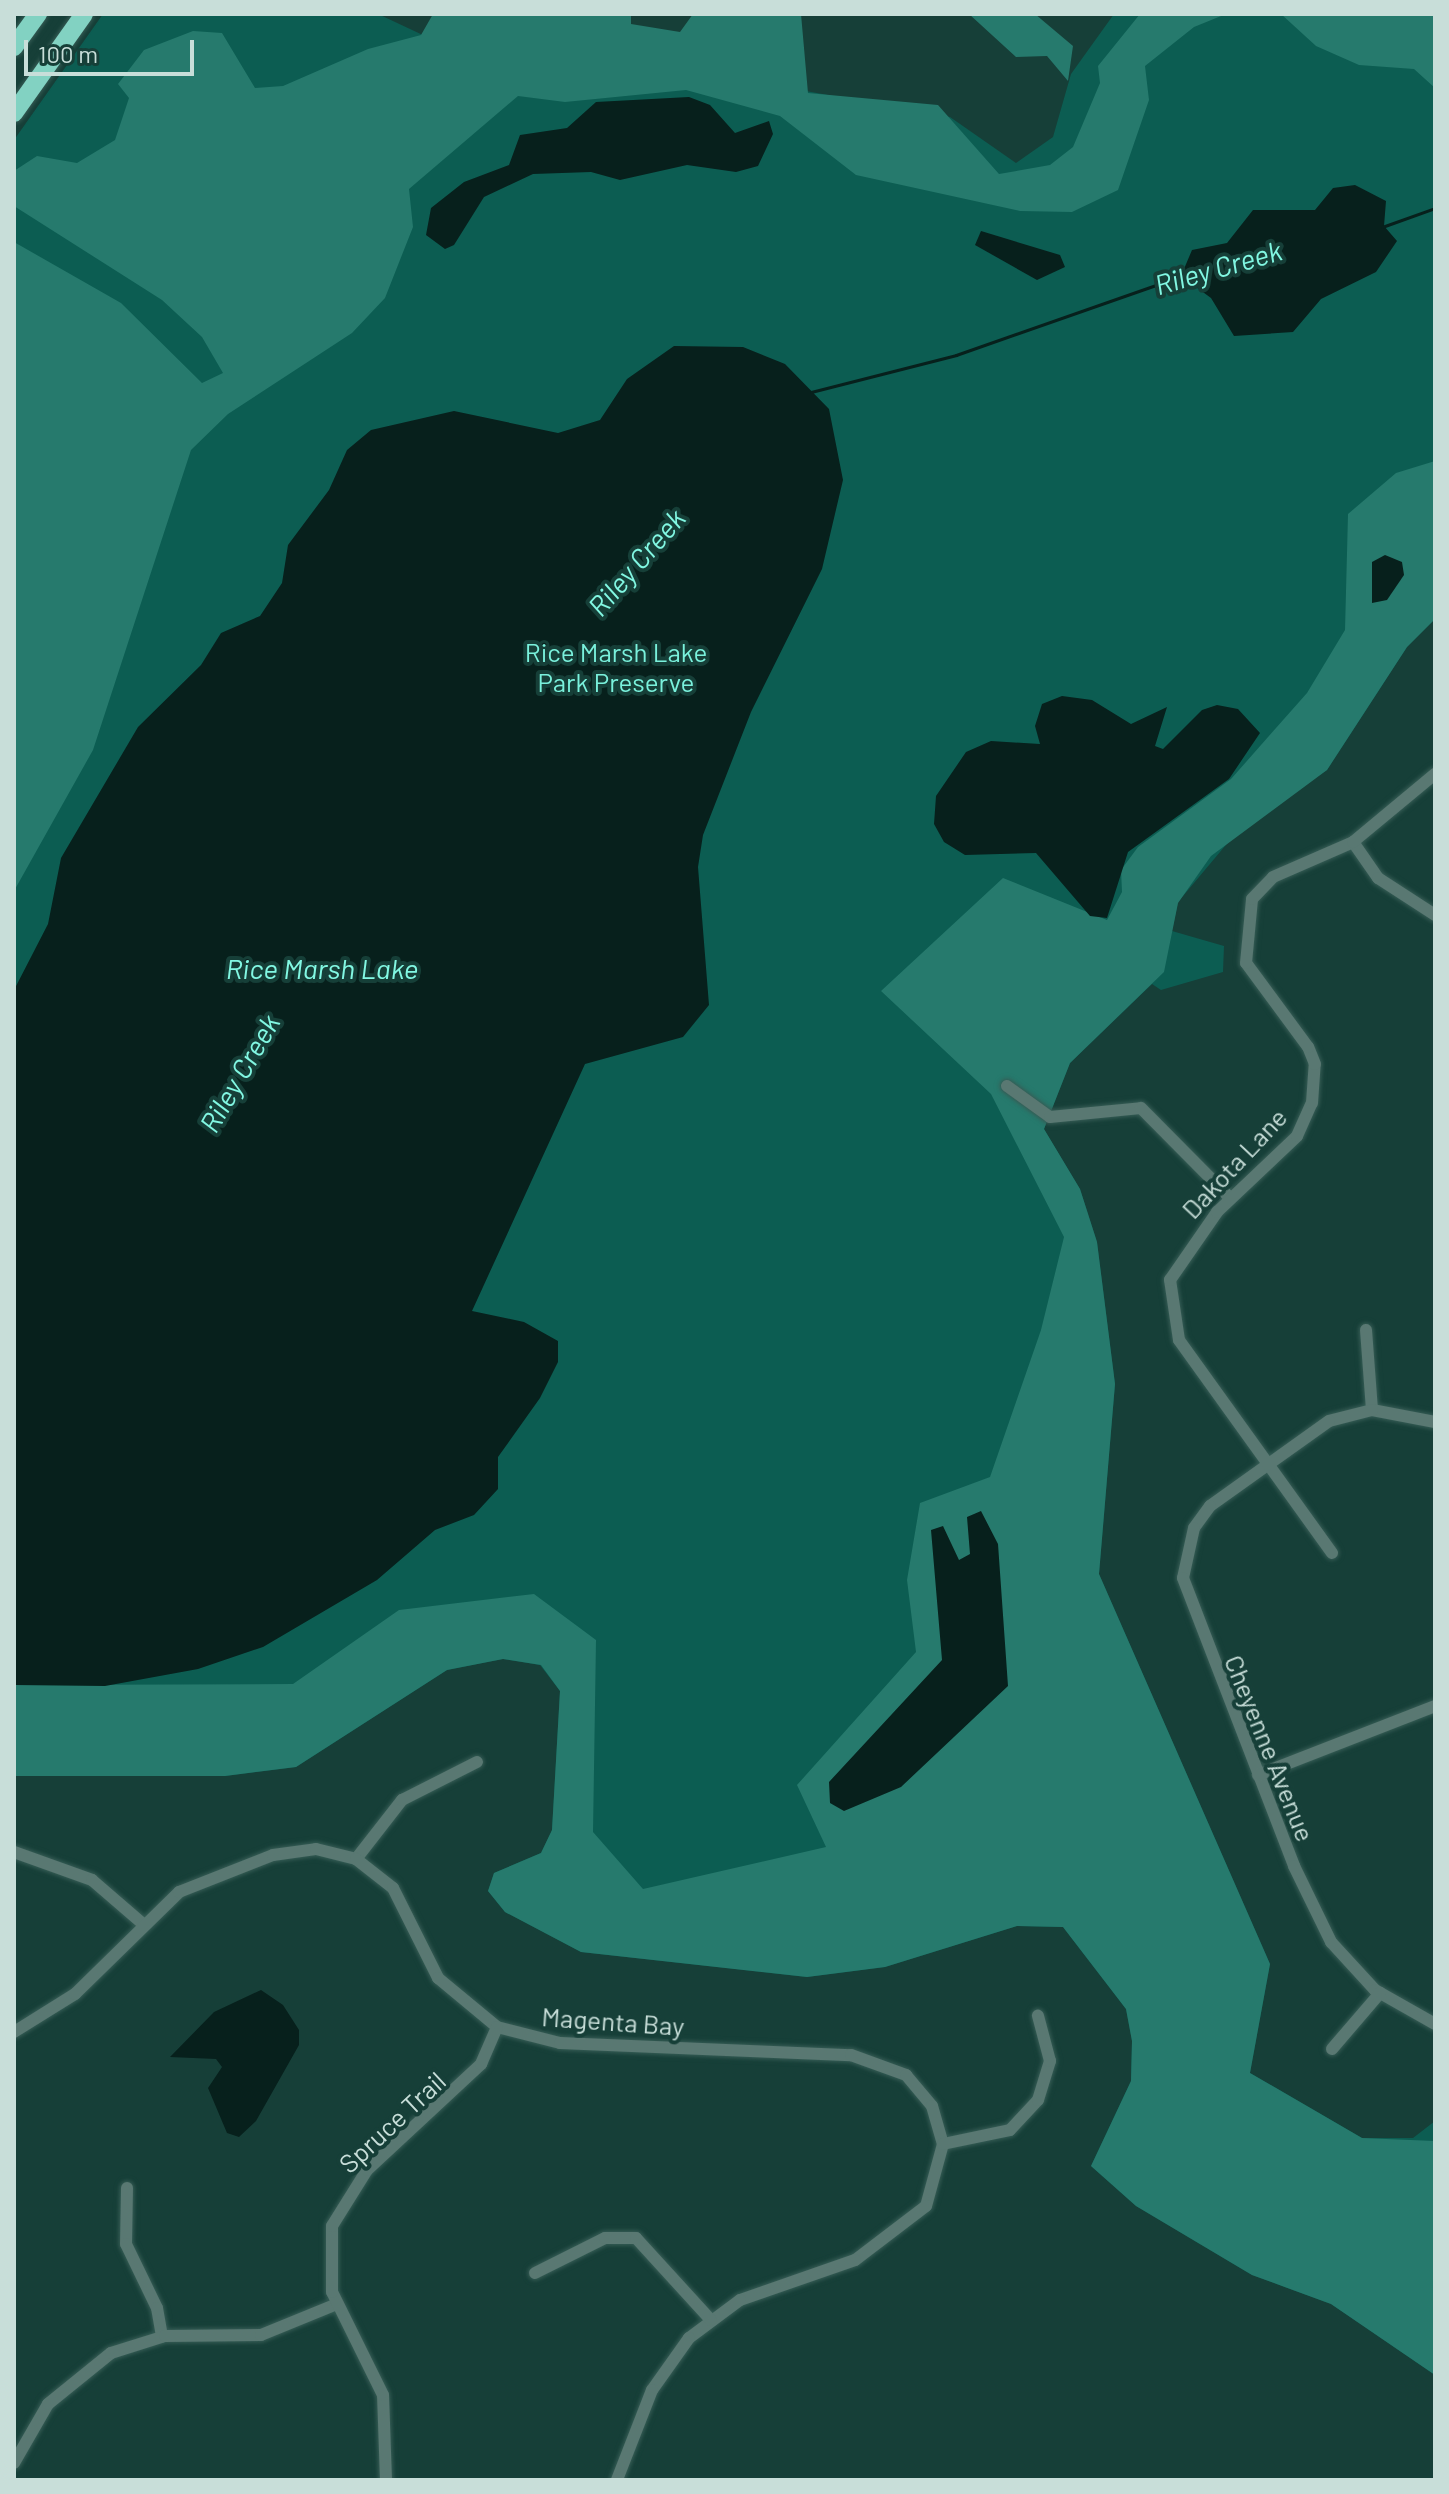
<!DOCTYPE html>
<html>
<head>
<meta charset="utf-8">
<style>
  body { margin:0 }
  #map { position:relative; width:1449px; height:2494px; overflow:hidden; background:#163f38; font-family:Barlow,sans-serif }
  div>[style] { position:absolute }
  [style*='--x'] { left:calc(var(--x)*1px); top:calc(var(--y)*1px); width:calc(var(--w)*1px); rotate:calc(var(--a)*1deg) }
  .green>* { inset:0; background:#0c5d52 }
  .forest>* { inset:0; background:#267a6d }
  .water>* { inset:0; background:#07201c }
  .stream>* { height:3px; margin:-1.5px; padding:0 1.5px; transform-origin:1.5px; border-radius:1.5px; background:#07201c }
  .roads { filter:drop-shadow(0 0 2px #365c55) drop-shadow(0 0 2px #365c55) }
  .minor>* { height:12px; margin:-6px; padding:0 6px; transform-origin:6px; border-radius:6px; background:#597872 }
  .highway>* { height:18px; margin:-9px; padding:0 9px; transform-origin:9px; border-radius:9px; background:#82d2c2 }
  span { translate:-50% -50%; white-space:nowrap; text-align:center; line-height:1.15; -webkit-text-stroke:8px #163f38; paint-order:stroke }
  .park-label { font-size:26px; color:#7af1dc }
  .street-label { font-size:26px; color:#c8ded9 }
  .water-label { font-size:28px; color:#82f8e3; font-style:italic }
  .frame { position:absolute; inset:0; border:16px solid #c8ded9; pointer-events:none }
  .scale { position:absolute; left:24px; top:40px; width:170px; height:36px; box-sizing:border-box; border:4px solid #c8ded9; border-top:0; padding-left:10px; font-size:24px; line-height:28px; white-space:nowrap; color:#c8ded9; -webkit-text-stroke:6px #163f38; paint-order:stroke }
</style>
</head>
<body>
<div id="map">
  <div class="green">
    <div style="clip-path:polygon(103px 14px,378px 14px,457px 51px,767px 84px,950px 117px,1016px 163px,1053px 137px,1071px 74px,1114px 14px,1435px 14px,1435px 619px,1407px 647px,1327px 770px,1241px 827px,1178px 902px,1172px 931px,1224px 946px,1223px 972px,1161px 990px,1152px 984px,1070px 1063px,1044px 1129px,1080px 1189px,1097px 1242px,1115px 1384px,1099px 1574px,1270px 1964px,1250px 2073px,1362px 2138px,1413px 2138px,1435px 2121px,1435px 2375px,1331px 2304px,1252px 2275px,1136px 2206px,1091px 2166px,1131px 2081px,1132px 2041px,1126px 2009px,1063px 1927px,1017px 1926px,885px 1967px,807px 1977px,581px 1952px,505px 1912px,488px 1891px,494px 1873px,541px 1853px,552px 1830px,560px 1691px,540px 1665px,503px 1659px,447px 1670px,296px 1767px,225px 1776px,14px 1776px,14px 140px)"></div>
  </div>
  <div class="forest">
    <div style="clip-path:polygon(433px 14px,631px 14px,631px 24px,680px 32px,693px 14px,801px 14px,808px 93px,938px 105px,999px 174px,1050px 165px,1073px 147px,1100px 83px,1098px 66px,1140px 14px,1226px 14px,1194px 27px,1145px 66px,1149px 100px,1118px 190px,1072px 212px,1020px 211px,856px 175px,780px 116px,686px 90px,565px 102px,518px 96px,409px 189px,413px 227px,385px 298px,352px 333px,228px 414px,191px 450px,93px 750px,14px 891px,14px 242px,121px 303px,202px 383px,223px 373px,202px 337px,162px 300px,14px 206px,14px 171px,37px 156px,77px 163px,115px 140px,129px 98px,118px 84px,144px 50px,193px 31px,222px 33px,255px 88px,283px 86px,368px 49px,421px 35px)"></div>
    <div style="clip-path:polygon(969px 14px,1035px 14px,1073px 46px,1068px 81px,1047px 56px,1016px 57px)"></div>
    <div style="clip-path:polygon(1281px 14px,1435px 14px,1435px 88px,1414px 69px,1359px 65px,1316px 46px)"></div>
    <div style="clip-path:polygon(1435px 461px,1435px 619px,1407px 647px,1327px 770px,1211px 856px,1178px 903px,1164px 972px,1070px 1063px,1044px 1129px,1080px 1189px,1097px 1242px,1115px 1384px,1099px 1574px,1270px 1964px,1250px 2073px,1362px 2138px,1435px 2141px,1435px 2375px,1331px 2304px,1252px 2275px,1136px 2206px,1091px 2166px,1131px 2081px,1132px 2041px,1126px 2009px,1063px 1927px,1017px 1926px,885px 1967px,807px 1977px,581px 1952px,505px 1912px,488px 1891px,494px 1873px,541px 1853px,552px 1830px,560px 1691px,541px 1665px,503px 1659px,447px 1670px,296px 1767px,225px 1776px,14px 1776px,14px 1685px,293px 1684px,399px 1610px,534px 1594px,596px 1640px,593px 1832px,643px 1889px,826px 1847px,797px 1785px,916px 1652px,907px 1580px,920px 1503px,990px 1477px,1041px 1330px,1064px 1237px,991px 1094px,881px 991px,1003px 878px,1107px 920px,1122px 892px,1121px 870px,1138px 847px,1231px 779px,1307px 693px,1345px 630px,1348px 514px,1396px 473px)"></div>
  </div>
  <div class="water">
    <div style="clip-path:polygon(689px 97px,710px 105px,735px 133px,769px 121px,773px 134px,758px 166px,736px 172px,687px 165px,620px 180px,591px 172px,533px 174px,484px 197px,454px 245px,445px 249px,426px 235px,431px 208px,464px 182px,509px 165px,520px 135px,567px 128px,596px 102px)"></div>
    <div style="clip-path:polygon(1355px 185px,1386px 201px,1384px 226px,1397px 241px,1376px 272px,1321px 299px,1293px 332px,1234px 336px,1211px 298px,1181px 276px,1192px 250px,1227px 243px,1253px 210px,1315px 210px,1333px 188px)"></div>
    <div style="clip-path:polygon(981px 231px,1060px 255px,1065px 267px,1037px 280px,975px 245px)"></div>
    <div style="clip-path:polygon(674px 346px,743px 347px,785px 364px,829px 409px,843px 480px,822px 569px,751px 712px,703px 835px,698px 867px,709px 1005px,683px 1037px,585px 1064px,472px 1311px,524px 1322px,558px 1341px,558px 1362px,540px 1398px,498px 1457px,498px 1489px,474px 1515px,435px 1530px,377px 1580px,263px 1647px,198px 1669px,105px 1686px,14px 1685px,14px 990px,48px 924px,61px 858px,138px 727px,201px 665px,221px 633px,260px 616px,282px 583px,288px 545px,329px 490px,347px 450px,371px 430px,454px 411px,558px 433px,600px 420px,627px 379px)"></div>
    <div style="clip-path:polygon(1385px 555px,1402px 562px,1404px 575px,1387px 600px,1372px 603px,1372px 562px)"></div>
    <div style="clip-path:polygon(1062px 696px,1092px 700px,1131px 724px,1167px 707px,1155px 746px,1163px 749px,1202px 710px,1217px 705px,1238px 709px,1260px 733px,1229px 779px,1128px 852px,1107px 918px,1090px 916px,1036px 853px,965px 855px,944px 842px,934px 824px,936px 796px,966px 752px,991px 741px,1040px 744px,1035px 726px,1042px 704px)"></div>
    <div style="clip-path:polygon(981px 1511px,998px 1544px,1008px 1686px,901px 1787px,844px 1811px,830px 1803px,829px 1782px,942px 1660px,931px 1530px,943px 1526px,959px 1560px,970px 1554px,967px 1517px)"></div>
    <div style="clip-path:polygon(261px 1990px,283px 2005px,299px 2030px,299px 2045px,256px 2121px,239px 2137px,227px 2133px,208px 2088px,222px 2067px,216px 2059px,170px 2057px,214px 2012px)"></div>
  </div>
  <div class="stream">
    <div style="--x:1382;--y:227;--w:56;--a:-19.7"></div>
    <div style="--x:811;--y:392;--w:150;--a:-14.3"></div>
    <div style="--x:956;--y:355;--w:242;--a:-19.3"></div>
  </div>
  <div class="roads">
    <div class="minor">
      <div style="--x:1353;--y:842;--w:44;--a:55.2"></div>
      <div style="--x:1378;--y:878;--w:68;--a:33"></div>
      <div style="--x:1007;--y:1086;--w:53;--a:35.8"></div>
      <div style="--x:1050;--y:1117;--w:91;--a:-5.6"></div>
      <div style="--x:1141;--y:1108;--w:127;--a:45.3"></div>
      <div style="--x:1366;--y:1330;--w:80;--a:85.7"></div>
      <div style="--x:1435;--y:1422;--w:64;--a:-169.2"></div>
      <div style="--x:1372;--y:1410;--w:44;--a:165.7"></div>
      <div style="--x:1329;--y:1421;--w:146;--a:144.5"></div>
      <div style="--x:1210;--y:1506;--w:27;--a:126"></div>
      <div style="--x:1194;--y:1528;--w:51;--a:102.4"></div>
      <div style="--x:1183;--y:1578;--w:309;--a:68.9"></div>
      <div style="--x:1294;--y:1866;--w:85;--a:64"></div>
      <div style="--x:1331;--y:1942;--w:65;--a:47.5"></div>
      <div style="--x:1375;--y:1990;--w:69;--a:29.5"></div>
      <div style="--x:1332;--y:1553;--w:262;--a:-125.7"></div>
      <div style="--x:1179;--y:1340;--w:61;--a:-98.5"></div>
      <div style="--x:1170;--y:1280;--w:83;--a:-55.3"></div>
      <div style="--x:1217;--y:1212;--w:110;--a:-43.5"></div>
      <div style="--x:1297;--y:1136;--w:36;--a:-66"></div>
      <div style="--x:1312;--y:1103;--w:39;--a:-86"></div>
      <div style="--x:1315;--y:1064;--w:18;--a:-112"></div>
      <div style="--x:1308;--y:1047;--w:104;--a:-126.4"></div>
      <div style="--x:1246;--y:963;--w:64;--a:-84.6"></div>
      <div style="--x:1252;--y:899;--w:30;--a:-46"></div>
      <div style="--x:1273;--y:877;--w:87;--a:-23.6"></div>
      <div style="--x:1353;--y:842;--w:107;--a:-39.7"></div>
      <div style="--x:1258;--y:1775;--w:190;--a:-21.3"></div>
      <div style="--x:14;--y:1852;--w:83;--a:19.7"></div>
      <div style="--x:92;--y:1880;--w:67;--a:40.8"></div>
      <div style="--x:356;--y:1859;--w:75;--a:-52.1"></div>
      <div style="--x:402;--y:1800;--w:84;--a:-26.9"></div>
      <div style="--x:14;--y:2032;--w:72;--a:-31.9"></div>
      <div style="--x:75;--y:1994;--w:146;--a:-44.4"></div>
      <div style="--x:179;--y:1892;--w:101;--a:-21.5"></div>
      <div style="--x:273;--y:1855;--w:43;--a:-7.9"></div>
      <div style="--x:316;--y:1849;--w:41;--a:14"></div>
      <div style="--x:356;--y:1859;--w:47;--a:38.1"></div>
      <div style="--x:393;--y:1888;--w:101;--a:63.4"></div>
      <div style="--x:438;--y:1978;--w:77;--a:39.7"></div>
      <div style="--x:497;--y:2027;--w:65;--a:14.3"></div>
      <div style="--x:560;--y:2043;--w:291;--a:2.4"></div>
      <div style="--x:851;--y:2055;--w:59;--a:20"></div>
      <div style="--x:906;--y:2075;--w:40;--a:50"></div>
      <div style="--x:932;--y:2106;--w:40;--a:74"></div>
      <div style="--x:943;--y:2144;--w:64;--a:105.3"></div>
      <div style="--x:926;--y:2206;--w:89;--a:142.7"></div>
      <div style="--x:855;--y:2260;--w:122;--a:160.8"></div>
      <div style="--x:740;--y:2300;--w:64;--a:143.3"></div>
      <div style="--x:689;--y:2338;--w:64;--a:125.4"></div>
      <div style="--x:652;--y:2390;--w:97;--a:111.3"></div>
      <div style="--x:1332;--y:2049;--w:74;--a:-49.4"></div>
      <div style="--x:943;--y:2144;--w:68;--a:-11.8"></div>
      <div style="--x:1010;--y:2130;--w:41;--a:-47"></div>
      <div style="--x:1038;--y:2100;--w:41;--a:-72.9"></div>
      <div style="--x:1050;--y:2061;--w:47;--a:-104.9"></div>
      <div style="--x:127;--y:2188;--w:56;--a:91"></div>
      <div style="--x:126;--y:2244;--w:71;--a:64.2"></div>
      <div style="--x:157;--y:2308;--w:29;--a:80"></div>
      <div style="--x:535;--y:2273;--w:78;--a:-26.6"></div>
      <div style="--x:605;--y:2238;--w:31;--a:0"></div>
      <div style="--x:636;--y:2238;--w:111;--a:47.6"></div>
      <div style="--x:14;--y:2463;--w:68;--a:-60"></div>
      <div style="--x:48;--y:2404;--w:81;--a:-39"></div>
      <div style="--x:111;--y:2353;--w:57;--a:-17.5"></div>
      <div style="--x:165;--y:2336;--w:96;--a:-0.6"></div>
      <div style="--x:261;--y:2335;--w:82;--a:-22.2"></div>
      <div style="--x:386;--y:2480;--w:85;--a:-92"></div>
      <div style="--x:383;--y:2395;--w:115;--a:-116.3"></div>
      <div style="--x:332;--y:2292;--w:66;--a:-90"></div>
      <div style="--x:332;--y:2226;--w:66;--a:-58"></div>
      <div style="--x:367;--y:2170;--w:156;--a:-42.9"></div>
      <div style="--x:481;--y:2064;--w:40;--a:-66.6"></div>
    </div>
    <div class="highway">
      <div style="--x:14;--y:47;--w:41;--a:-54"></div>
      <div style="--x:14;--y:113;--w:121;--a:-54.7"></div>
    </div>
  </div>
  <div class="park-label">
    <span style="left:616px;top:667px">Rice Marsh Lake<br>Park Preserve</span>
  </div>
  <div class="street-label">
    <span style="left:1234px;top:1163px;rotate:-47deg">Dakota Lane</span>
    <span style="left:1270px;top:1748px;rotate:68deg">Cheyenne Avenue</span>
    <span style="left:613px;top:2021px;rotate:4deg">Magenta Bay</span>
    <span style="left:392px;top:2122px;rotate:-43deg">Spruce Trail</span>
  </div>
  <div class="water-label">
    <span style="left:1218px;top:267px;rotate:-16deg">Riley Creek</span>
    <span style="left:636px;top:562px;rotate:-49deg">Riley Creek</span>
    <span style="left:322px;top:968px">Rice Marsh Lake</span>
    <span style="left:239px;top:1073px;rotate:-60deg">Riley Creek</span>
  </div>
  <div class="frame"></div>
  <div class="scale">100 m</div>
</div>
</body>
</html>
